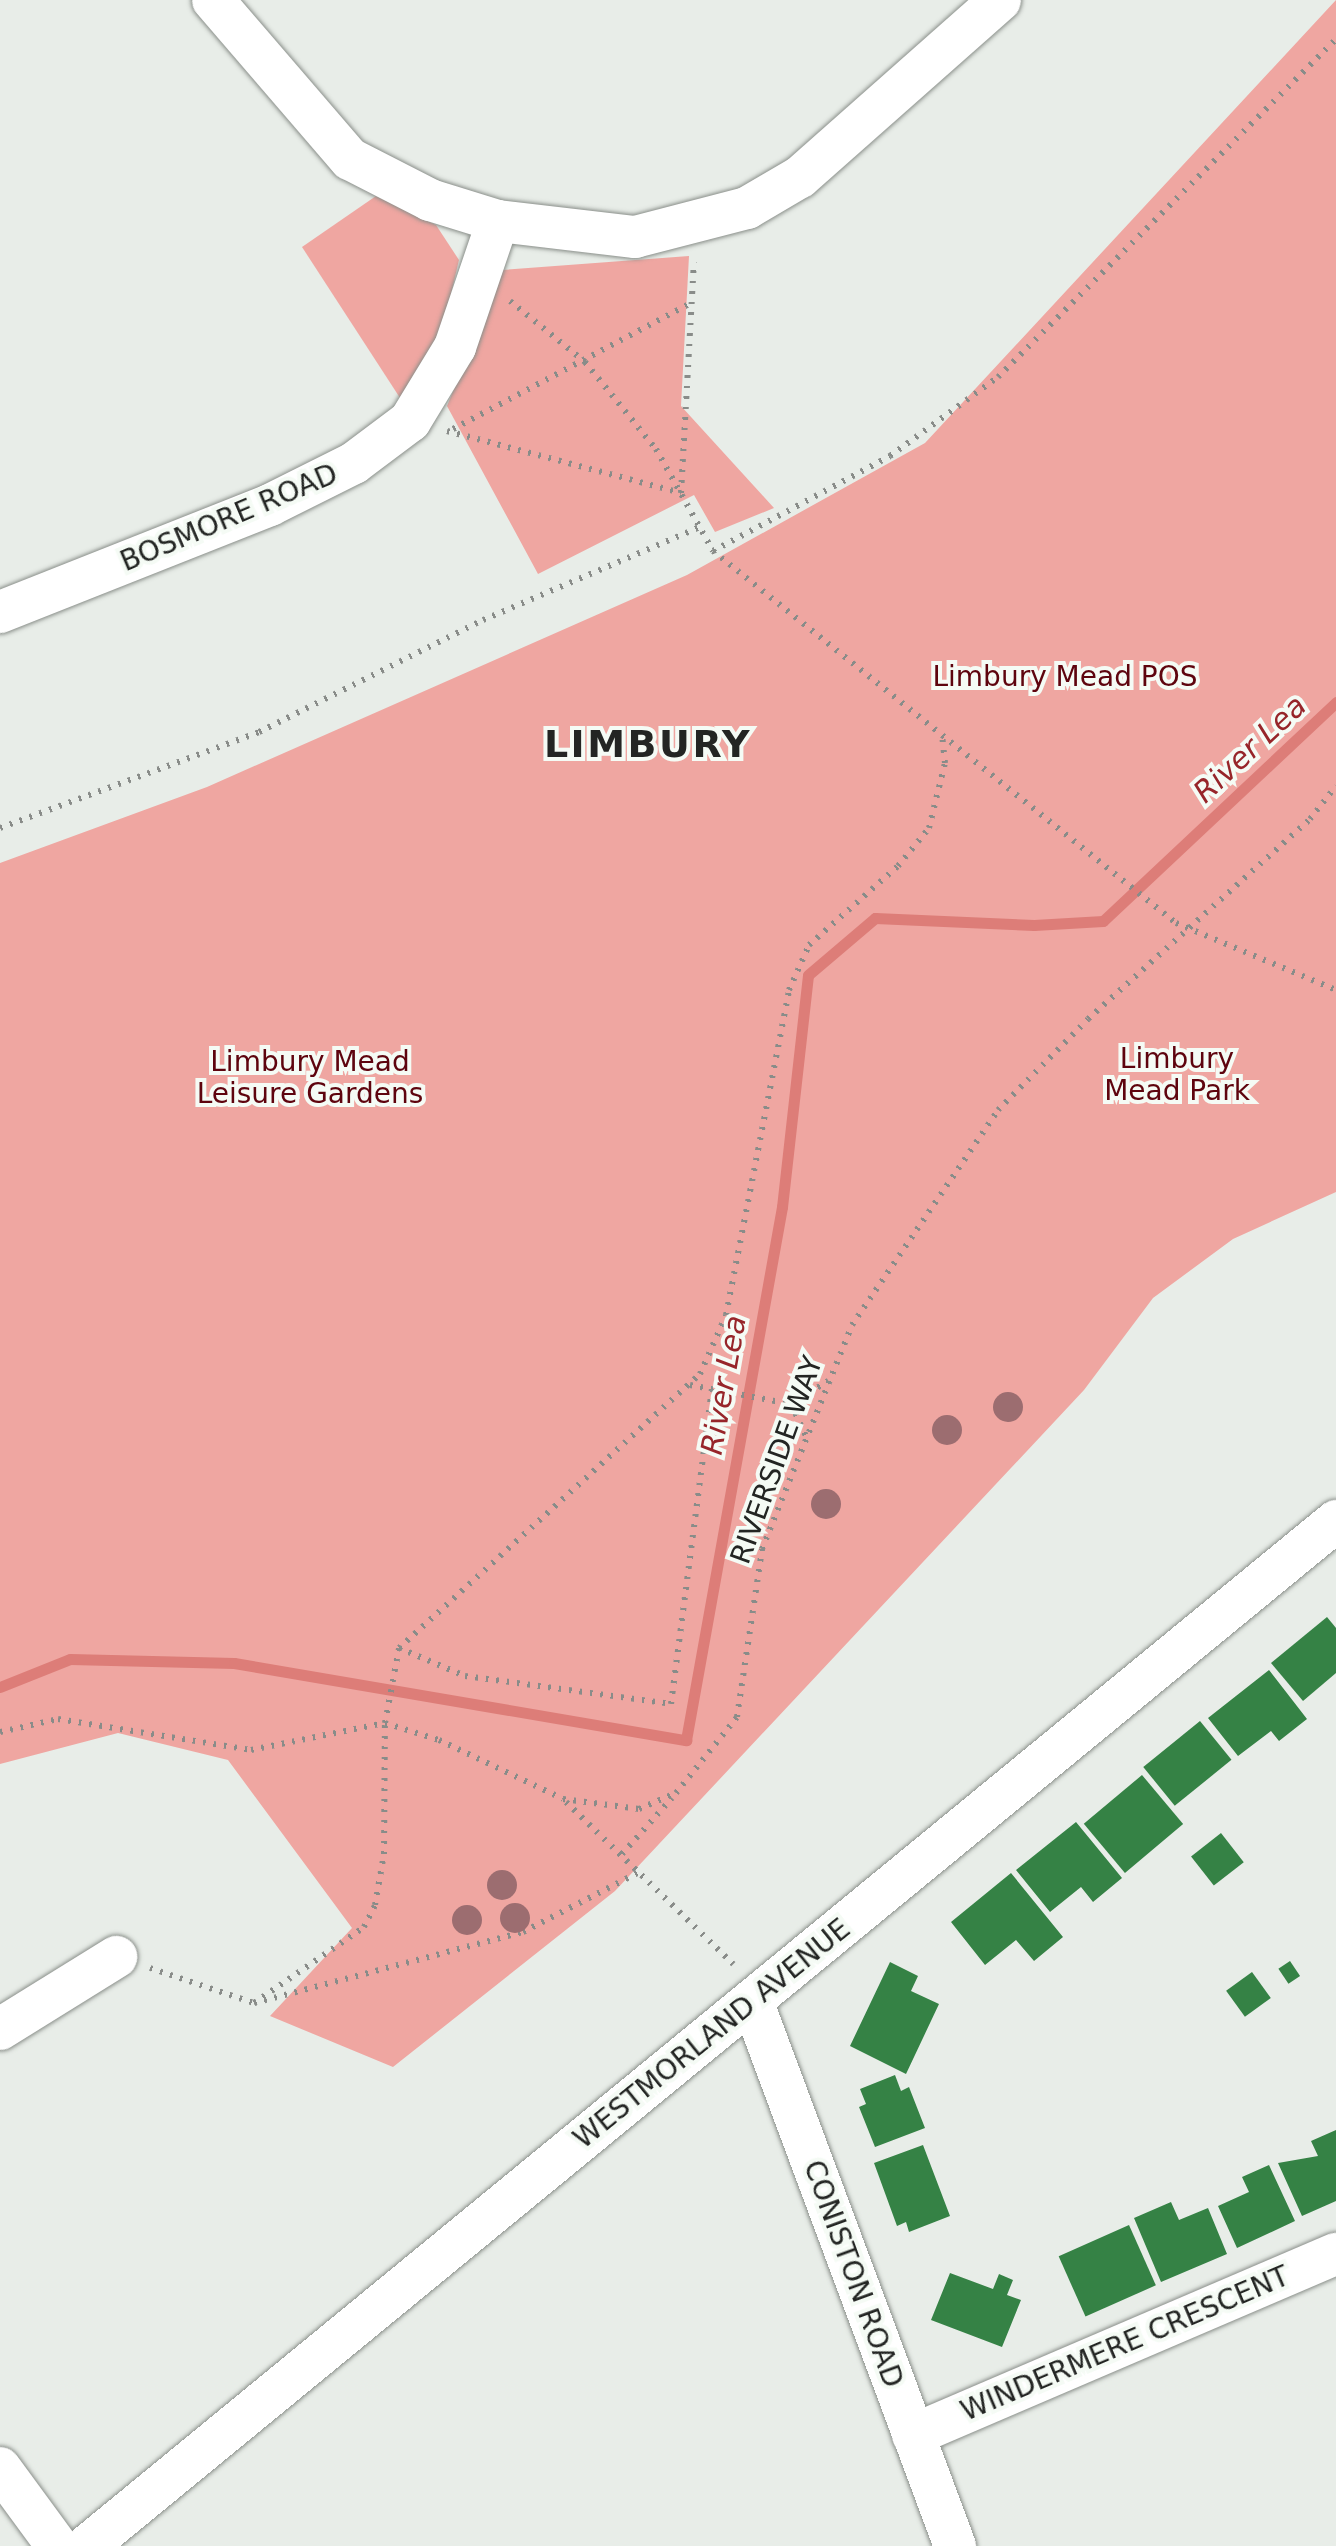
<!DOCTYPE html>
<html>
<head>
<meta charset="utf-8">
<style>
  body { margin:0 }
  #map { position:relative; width:1336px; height:2546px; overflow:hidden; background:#e8ede8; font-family:"DejaVu Sans",sans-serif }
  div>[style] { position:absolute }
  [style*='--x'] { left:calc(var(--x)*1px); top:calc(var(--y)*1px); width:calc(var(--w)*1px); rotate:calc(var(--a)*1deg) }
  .green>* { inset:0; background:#efa6a1 }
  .stream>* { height:11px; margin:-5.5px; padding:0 5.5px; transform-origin:5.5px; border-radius:5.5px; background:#dd7d78 }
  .building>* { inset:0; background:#358245; transform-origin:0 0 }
  .path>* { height:6px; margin-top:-3px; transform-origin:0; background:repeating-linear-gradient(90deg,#898c89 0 2.5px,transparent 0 10.5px) }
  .roads { filter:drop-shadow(0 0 2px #8a8f8a) drop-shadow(0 0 2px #8a8f8a) }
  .minor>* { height:42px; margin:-21px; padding:0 21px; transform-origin:21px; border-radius:21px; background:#fff }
  .trees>* { width:30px; height:30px; margin:-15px; border-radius:50%; background:#9c6d70 }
  span { translate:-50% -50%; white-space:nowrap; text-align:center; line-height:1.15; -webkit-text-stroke:8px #f5fbf5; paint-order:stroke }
  .street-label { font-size:28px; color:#232523 }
  .park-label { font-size:28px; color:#5e040e }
  .water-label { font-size:30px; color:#97252a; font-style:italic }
  .district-label { font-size:38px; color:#232523; font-weight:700; letter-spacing:2.5px }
</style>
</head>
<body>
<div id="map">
  <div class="green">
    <div style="clip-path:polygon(1336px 0,1336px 1192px,1233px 1239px,1153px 1298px,1084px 1390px,615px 1891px,393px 2067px,270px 2016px,352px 1928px,228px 1760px,118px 1733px,0 1764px,0 863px,207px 787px,687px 575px,925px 443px)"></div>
    <div style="clip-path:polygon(376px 196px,436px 225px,459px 260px,440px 341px,402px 401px,302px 247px)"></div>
    <div style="clip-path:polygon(689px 256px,681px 406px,774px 508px,715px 532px,694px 495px,538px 574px,447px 406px,503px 270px)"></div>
  </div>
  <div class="stream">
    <div style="--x:0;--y:1687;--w:75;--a:-21.8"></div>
    <div style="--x:70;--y:1659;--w:164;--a:1.4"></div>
    <div style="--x:234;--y:1663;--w:459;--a:9.7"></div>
    <div style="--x:686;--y:1740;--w:542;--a:-79.79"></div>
    <div style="--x:782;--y:1207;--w:233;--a:-83.6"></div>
    <div style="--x:808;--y:975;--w:88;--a:-40.4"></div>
    <div style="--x:875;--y:918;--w:159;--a:2.5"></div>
    <div style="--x:1034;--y:925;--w:69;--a:-3.3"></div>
    <div style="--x:1103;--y:921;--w:320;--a:-43.2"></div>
  </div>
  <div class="building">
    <div style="clip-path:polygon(1327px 1617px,1336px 1628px,1336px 1673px,1303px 1701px,1271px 1663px)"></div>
    <div style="clip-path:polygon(1269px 1670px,1307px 1719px,1279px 1741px,1271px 1731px,1238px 1756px,1208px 1718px)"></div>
    <div style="left:1200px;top:1721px;width:50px;height:73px;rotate:51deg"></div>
    <div style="left:1142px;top:1775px;width:64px;height:76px;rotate:50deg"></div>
    <div style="clip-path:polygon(1076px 1822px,1122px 1878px,1093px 1902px,1081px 1887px,1050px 1912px,1016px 1870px)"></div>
    <div style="left:1221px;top:1833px;width:37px;height:38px;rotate:52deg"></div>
    <div style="clip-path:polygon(1011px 1873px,1063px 1937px,1034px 1961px,1016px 1940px,985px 1965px,951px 1922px)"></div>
    <div style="left:1290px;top:1961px;width:18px;height:14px;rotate:56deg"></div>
    <div style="clip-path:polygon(890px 1962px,918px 1976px,911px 1991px,939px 2004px,906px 2074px,850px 2046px)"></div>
    <div style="left:1252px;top:1972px;width:32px;height:32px;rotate:54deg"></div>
    <div style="clip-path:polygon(895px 2075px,901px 2091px,909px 2087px,925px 2128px,875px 2147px,859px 2107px,866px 2104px,860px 2089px)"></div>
    <div style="clip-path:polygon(1336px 2130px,1336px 2201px,1302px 2216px,1278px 2163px,1318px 2156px,1311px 2141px)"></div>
    <div style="clip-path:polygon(923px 2145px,950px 2216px,909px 2232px,906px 2222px,897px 2226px,874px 2163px)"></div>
    <div style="clip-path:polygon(1269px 2165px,1295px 2221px,1237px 2248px,1218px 2206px,1249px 2192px,1242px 2177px)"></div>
    <div style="clip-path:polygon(1171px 2202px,1179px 2220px,1208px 2208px,1227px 2254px,1161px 2282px,1134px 2218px)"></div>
    <div style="left:1129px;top:2225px;width:66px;height:77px;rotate:66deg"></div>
    <div style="clip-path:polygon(950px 2273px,993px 2289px,999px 2274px,1013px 2280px,1007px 2295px,1021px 2300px,1002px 2347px,931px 2320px)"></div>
  </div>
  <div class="path">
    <div style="--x:510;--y:301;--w:97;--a:39.1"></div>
    <div style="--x:585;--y:362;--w:112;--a:50.8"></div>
    <div style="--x:656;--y:449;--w:117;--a:60.8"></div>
    <div style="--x:713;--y:551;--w:594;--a:38.78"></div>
    <div style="--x:1176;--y:923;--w:173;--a:22.7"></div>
    <div style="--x:453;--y:429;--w:269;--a:-27.9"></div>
    <div style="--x:447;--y:431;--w:242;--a:14.8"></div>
    <div style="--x:681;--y:493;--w:231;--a:-86.8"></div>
    <div style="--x:713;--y:551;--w:201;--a:-28.2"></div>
    <div style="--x:890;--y:456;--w:134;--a:-36.2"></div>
    <div style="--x:998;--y:377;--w:478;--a:-45"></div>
    <div style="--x:0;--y:828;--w:276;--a:-20.3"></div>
    <div style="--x:259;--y:732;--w:250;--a:-26.6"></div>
    <div style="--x:483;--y:620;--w:236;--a:-23.2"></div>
    <div style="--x:690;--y:1385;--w:103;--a:10.7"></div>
    <div style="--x:791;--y:1404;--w:38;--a:65"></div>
    <div style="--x:791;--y:1404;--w:44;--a:-31.9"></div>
    <div style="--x:399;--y:1648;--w:72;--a:23"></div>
    <div style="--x:465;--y:1676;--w:208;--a:7.7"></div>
    <div style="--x:671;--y:1704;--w:318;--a:-82.6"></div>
    <div style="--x:0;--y:1732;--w:59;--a:-12.6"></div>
    <div style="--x:58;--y:1719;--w:195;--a:9.1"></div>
    <div style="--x:251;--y:1750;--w:137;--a:-11.4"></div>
    <div style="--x:385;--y:1723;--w:57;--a:17.5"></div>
    <div style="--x:439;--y:1740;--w:137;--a:25.4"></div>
    <div style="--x:563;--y:1799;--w:77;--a:7.5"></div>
    <div style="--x:639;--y:1809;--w:40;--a:-23.4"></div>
    <div style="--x:676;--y:1793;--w:97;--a:-51.2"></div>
    <div style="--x:737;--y:1717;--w:170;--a:-81.5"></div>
    <div style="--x:762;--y:1549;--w:241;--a:-68.1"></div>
    <div style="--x:852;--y:1325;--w:260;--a:-55.8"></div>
    <div style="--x:998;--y:1110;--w:128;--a:-45.3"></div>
    <div style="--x:1088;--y:1019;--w:299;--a:-42"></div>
    <div style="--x:1310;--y:819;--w:42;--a:-51.8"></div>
    <div style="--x:566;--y:1802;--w:233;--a:44.1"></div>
    <div style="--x:622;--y:1854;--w:75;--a:-48.2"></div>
    <div style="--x:150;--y:1968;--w:110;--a:18.6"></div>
    <div style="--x:254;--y:2003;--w:278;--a:-14.8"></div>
    <div style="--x:523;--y:1932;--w:133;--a:-27.3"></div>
    <div style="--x:254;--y:2003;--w:134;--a:-34.6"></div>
    <div style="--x:364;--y:1927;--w:25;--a:-63"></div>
    <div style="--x:375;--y:1905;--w:52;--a:-80"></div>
    <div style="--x:384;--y:1854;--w:131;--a:-89.6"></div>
    <div style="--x:385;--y:1723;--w:76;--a:-79.4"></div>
    <div style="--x:399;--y:1648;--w:407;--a:-42.3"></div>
    <div style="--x:700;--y:1374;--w:64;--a:-66.2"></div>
    <div style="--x:726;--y:1315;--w:331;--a:-79"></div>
    <div style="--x:789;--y:990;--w:49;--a:-66"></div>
    <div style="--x:809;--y:945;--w:119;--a:-41.6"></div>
    <div style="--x:898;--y:866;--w:49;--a:-50.8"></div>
    <div style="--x:929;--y:828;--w:67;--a:-76.2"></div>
    <div style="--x:945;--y:763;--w:30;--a:-96"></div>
  </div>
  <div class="roads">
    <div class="minor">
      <div style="--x:213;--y:0;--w:210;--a:49.3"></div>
      <div style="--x:350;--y:159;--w:90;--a:27.1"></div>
      <div style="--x:430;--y:200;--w:71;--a:17.2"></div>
      <div style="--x:498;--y:221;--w:138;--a:6.7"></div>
      <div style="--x:635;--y:237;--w:116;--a:-14.5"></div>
      <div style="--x:747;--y:208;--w:61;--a:-30.3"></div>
      <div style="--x:800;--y:177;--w:267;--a:-41.5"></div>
      <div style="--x:0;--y:612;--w:290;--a:-21.6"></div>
      <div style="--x:270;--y:505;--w:94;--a:-26.6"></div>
      <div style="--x:354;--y:463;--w:70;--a:-36.9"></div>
      <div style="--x:410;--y:421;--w:87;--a:-58.7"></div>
      <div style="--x:455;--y:347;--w:133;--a:-71.2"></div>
      <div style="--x:752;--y:2001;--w:582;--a:69.57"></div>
      <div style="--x:0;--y:2029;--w:137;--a:-31.8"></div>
      <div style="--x:913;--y:2435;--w:460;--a:-23.2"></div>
      <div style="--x:0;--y:2468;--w:97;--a:53.8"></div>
      <div style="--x:87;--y:2546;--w:1616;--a:-39.37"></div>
    </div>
  </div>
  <div class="trees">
    <div style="left:1008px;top:1407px"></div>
    <div style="left:947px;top:1430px"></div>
    <div style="left:826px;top:1504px"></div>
    <div style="left:502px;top:1885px"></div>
    <div style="left:515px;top:1918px"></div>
    <div style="left:467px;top:1920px"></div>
  </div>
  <div class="street-label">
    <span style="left:229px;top:518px;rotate:-23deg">BOSMORE ROAD</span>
    <span style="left:777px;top:1460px;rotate:-70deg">RIVERSIDE WAY</span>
    <span style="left:712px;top:2034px;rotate:-39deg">WESTMORLAND AVENUE</span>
    <span style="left:853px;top:2274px;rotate:70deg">CONISTON ROAD</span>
    <span style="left:1125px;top:2344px;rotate:-23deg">WINDERMERE CRESCENT</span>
  </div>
  <div class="park-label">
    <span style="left:1065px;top:677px">Limbury Mead POS</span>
    <span style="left:1177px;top:1075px">Limbury<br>Mead Park</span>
    <span style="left:310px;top:1078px">Limbury Mead<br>Leisure Gardens</span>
  </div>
  <div class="water-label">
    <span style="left:1250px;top:749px;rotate:-43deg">River Lea</span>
    <span style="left:724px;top:1385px;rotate:-80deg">River Lea</span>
  </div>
  <div class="district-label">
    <span style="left:648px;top:745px">LIMBURY</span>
  </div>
</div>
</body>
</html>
